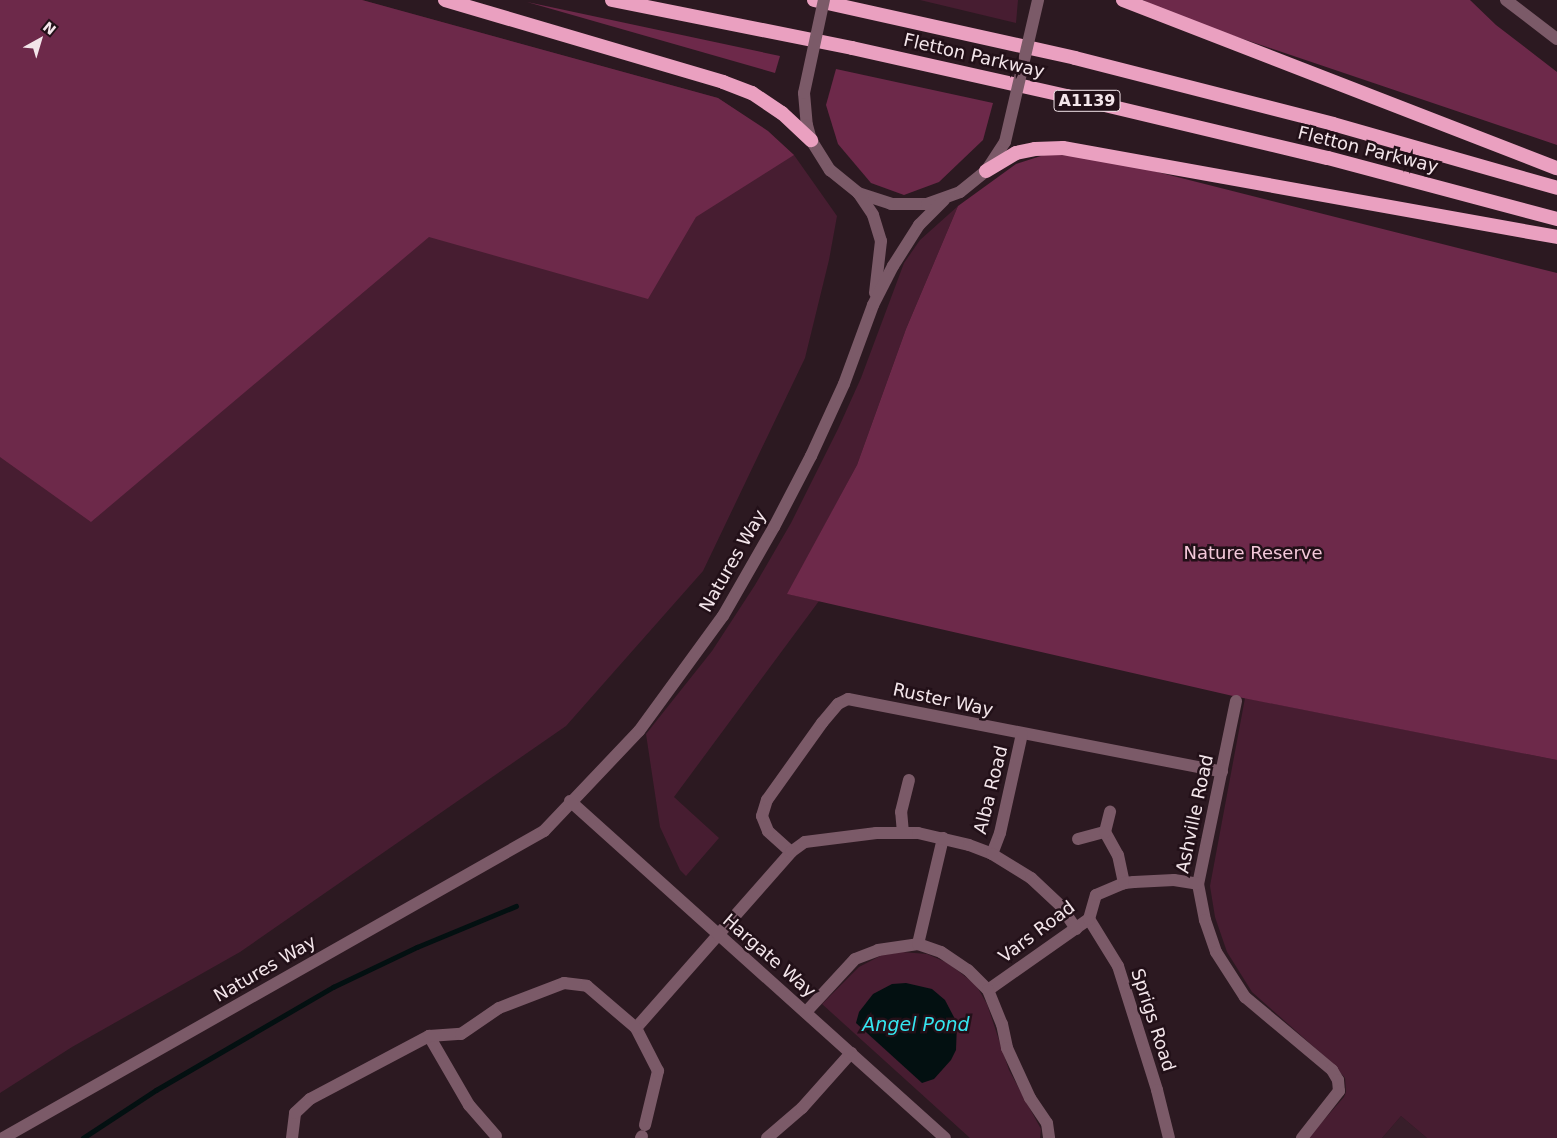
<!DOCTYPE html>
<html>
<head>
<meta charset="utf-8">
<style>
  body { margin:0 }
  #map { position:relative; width:1557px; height:1138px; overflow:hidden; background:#2c1921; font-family:"DejaVu Sans",sans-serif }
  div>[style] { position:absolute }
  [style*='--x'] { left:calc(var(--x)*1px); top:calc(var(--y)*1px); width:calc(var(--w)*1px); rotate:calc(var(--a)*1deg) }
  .built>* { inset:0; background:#381e2a }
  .green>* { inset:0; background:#471d31 }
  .forest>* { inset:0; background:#6d294a }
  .water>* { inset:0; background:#031011 }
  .stream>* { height:4.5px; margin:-2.25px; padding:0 2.25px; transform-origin:2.25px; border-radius:2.25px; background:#031011 }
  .minor>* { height:12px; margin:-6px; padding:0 6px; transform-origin:6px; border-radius:6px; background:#7b5a68 }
  .tertiary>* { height:12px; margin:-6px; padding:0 6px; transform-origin:6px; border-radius:6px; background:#7b5a68 }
  .trunk>* { height:14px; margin:-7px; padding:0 7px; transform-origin:7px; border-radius:7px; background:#eaa0c0 }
  .tertiary-bridge>* { height:12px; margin:-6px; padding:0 6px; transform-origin:6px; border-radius:6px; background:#7b5a68 }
  span { translate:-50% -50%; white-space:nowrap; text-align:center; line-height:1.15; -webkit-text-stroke:5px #221018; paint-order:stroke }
  .shield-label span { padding:1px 4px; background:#221018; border:1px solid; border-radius:4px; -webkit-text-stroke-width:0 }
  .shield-label { font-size:16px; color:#f3e5ea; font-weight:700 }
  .street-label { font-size:18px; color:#f3e5ea }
  .park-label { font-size:18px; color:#f4c8da }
  .water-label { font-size:19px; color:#35e6f0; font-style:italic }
  .north { position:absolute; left:15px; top:15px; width:50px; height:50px; -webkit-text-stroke:4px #221018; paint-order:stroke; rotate:39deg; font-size:14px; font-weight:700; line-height:20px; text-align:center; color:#f3e5ea }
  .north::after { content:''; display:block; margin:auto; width:18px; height:22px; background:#f3e5ea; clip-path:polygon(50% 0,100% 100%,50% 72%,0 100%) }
</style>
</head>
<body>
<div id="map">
  <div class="built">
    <div style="clip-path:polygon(1401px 1116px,1427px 1138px,1382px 1138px)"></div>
  </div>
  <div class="green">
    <div style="clip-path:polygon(0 0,362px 0,718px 98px,758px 125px,794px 155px,837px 216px,829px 260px,805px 358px,703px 571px,566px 726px,240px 952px,72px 1047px,0 1093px)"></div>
    <div style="clip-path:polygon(920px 0,1018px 0,1016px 23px)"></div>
    <div style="clip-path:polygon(958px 206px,906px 329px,857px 465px,788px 594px,819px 601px,674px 797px,719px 838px,686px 876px,680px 870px,660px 827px,646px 734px,712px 651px,755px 585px,791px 523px,838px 429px,861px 378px,904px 263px,920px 240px)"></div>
    <div style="clip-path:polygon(1245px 698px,1557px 760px,1557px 1138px,1427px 1138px,1401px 1116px,1382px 1138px,1308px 1138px,1344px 1097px,1346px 1092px,1345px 1078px,1332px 1063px,1252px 992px,1227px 952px,1215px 917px,1210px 886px)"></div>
    <div style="clip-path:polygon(902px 952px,927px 954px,948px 963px,976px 985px,987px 1004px,1009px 1070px,1041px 1129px,1040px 1138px,970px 1138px,822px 1004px,859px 967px,882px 955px)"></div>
  </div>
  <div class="forest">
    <div style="clip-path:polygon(0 0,362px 0,718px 98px,768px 131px,794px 155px,696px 217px,648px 299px,429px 237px,91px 522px,0 457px)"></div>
    <div style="clip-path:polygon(1143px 0,1470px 0,1496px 25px,1557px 72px,1557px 145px,1178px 17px)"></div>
    <div style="clip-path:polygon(527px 2px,780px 56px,775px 73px)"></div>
    <div style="clip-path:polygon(836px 69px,993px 103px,983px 140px,939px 182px,904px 195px,871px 183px,838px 144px,826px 105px)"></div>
    <div style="clip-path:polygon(1047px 154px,1102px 158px,1557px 273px,1557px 760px,1233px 696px,787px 594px,857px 465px,906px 329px,958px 206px,1016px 164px)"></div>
  </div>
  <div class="water">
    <div style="clip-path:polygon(906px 983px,932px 989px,945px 1000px,957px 1023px,956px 1050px,951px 1060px,934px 1079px,922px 1083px,856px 1023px,859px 1012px,873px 994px,892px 984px)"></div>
  </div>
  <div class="stream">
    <div style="--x:83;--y:1138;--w:87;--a:-33.3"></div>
    <div style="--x:156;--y:1090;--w:205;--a:-30.2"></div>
    <div style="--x:333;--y:987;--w:93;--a:-25.5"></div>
    <div style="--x:417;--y:947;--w:107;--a:-22.5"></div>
  </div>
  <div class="minor">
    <div style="--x:1236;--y:701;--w:187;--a:101.7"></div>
    <div style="--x:1198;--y:884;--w:37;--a:79"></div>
    <div style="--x:1205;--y:920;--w:34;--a:71"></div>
    <div style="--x:1216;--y:952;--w:54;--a:57.2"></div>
    <div style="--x:1245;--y:997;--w:114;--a:40"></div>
    <div style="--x:1332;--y:1070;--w:12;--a:59"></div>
    <div style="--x:1338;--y:1080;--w:11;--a:85"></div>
    <div style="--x:1339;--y:1091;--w:60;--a:128.2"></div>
    <div style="--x:1105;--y:832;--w:26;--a:61"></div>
    <div style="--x:1118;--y:855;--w:29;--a:78"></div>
    <div style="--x:903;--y:833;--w:21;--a:-95"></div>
    <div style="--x:901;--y:812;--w:33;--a:-76"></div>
    <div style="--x:1078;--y:839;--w:28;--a:-15"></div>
    <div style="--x:1105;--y:832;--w:21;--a:-76"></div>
    <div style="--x:791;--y:852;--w:31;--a:-138"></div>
    <div style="--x:768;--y:831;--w:16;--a:-112"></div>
    <div style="--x:762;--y:816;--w:17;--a:-73"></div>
    <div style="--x:767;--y:800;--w:95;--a:-54.5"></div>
    <div style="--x:822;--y:723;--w:25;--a:-50"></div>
    <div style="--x:838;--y:704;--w:11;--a:-27"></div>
    <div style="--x:848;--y:699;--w:381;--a:11"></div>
    <div style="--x:992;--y:854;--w:22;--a:-69"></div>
    <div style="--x:1000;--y:833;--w:101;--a:-77.5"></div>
    <div style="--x:1089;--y:919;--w:55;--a:58.3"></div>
    <div style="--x:1118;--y:966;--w:130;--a:72.5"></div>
    <div style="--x:1157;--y:1090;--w:49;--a:76"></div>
    <div style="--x:918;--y:944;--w:109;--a:-76.7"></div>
    <div style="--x:988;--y:990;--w:123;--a:-35.1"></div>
    <div style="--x:1089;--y:919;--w:25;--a:-74"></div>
    <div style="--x:1096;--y:895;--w:30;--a:-23"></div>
    <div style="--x:1124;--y:883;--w:10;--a:-6"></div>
    <div style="--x:1134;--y:882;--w:40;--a:-2.9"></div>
    <div style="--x:1174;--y:880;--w:24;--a:9"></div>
    <div style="--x:806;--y:1012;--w:72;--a:-47.2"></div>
    <div style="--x:855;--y:959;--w:25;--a:-21"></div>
    <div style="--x:878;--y:950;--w:40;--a:-8.5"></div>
    <div style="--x:918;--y:944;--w:24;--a:19"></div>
    <div style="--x:941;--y:952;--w:32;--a:34"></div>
    <div style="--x:968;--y:970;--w:28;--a:45"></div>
    <div style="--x:988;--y:990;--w:37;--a:68"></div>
    <div style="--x:1002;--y:1024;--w:25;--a:78"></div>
    <div style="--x:1007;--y:1048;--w:55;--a:65.3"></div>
    <div style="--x:1030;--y:1098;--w:30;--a:56"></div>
    <div style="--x:1047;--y:1123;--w:15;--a:82"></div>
    <div style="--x:429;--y:1036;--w:80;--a:59.9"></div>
    <div style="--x:469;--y:1105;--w:41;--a:48.9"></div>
    <div style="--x:645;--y:1125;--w:56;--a:-76.5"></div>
    <div style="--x:658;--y:1071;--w:48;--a:-117.1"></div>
    <div style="--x:636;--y:1028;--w:235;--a:-48.6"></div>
    <div style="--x:791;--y:852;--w:17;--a:-36"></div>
    <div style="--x:805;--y:842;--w:72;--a:-7.2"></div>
    <div style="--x:876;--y:833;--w:42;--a:0"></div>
    <div style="--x:918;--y:833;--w:52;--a:13.2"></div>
    <div style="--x:969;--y:845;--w:25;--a:21"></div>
    <div style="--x:992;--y:854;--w:46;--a:31.6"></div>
    <div style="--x:1031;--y:878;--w:40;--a:43"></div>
    <div style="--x:1060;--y:905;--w:29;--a:56"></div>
    <div style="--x:292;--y:1138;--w:25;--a:-83"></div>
    <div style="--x:295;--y:1113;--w:21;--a:-43"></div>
    <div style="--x:310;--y:1099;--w:135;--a:-27.9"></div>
    <div style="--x:429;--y:1036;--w:32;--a:-4"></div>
    <div style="--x:461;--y:1034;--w:46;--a:-34.4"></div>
    <div style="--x:499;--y:1008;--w:70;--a:-21"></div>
    <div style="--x:564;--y:983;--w:23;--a:7"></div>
    <div style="--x:587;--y:986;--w:65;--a:40.6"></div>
    <div style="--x:641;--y:1138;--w:2;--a:-63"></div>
    <div style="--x:767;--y:1138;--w:46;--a:-40.6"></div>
    <div style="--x:802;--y:1108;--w:74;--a:-48.3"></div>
  </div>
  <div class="tertiary">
    <div style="--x:1506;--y:0;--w:64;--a:37.4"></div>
    <div style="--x:804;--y:93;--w:32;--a:85"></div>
    <div style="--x:807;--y:125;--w:16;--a:75"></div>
    <div style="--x:811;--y:140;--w:36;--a:58"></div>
    <div style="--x:830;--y:170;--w:36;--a:39"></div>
    <div style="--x:858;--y:193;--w:35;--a:18"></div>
    <div style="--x:891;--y:204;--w:36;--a:0"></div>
    <div style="--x:927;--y:204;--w:35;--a:-20"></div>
    <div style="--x:960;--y:192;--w:33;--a:-39"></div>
    <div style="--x:986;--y:171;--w:35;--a:-57"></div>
    <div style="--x:859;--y:194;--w:25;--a:56"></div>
    <div style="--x:873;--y:215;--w:27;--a:73"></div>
    <div style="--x:881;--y:241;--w:52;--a:96.6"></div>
    <div style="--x:570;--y:801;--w:504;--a:41.94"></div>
    <div style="--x:3;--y:1138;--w:622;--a:-29.57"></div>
    <div style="--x:544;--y:831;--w:138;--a:-46.5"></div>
    <div style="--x:639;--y:731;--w:142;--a:-53.9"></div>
    <div style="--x:723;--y:616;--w:103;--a:-60.2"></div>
    <div style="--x:774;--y:527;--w:80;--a:-62.5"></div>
    <div style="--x:811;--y:456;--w:79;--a:-65.4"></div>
    <div style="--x:844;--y:384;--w:84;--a:-69.8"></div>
    <div style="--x:873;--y:305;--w:44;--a:-62.9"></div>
    <div style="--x:893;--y:266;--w:49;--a:-57.6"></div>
    <div style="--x:919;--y:225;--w:35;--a:-45"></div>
  </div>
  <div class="trunk">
    <div style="--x:445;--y:0;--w:290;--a:16.4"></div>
    <div style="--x:723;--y:82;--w:31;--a:21"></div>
    <div style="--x:752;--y:93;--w:36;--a:34"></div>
    <div style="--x:782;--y:113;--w:40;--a:43"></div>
    <div style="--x:612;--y:0;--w:245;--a:11.3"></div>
    <div style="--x:852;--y:48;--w:220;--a:12.6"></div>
    <div style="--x:1067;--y:96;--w:268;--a:13.4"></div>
    <div style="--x:1328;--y:158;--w:237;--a:14.9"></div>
    <div style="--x:814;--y:0;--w:267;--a:12.5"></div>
    <div style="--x:1075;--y:58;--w:266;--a:14.3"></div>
    <div style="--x:1333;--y:124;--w:233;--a:15.9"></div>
    <div style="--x:1123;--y:0;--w:465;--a:21.2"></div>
    <div style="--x:986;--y:171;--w:35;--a:-31"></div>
    <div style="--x:1016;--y:153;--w:19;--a:-12"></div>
    <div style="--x:1035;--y:149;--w:28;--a:-2"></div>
    <div style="--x:1063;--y:148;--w:502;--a:10.21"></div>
  </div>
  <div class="tertiary-bridge">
    <div style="--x:804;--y:93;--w:95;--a:-77.9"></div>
    <div style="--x:1005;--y:142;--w:146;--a:-76.9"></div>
  </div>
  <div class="shield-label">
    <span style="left:1087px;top:101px">A1139</span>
  </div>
  <div class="street-label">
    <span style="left:974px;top:56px;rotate:13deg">Fletton Parkway</span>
    <span style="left:1368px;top:150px;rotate:14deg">Fletton Parkway</span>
    <span style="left:733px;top:561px;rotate:-60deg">Natures Way</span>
    <span style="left:943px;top:700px;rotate:12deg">Ruster Way</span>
    <span style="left:991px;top:790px;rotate:-76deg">Alba Road</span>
    <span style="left:1195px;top:814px;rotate:-78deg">Ashville Road</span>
    <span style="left:1037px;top:932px;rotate:-37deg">Vars Road</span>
    <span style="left:769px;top:956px;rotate:41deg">Hargate Way</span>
    <span style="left:265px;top:969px;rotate:-30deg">Natures Way</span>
    <span style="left:1153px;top:1020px;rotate:72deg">Sprigs Road</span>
  </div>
  <div class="park-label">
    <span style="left:1253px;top:553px">Nature Reserve</span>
  </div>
  <div class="water-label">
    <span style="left:916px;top:1025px">Angel Pond</span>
  </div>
  <div class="north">N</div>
</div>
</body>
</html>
